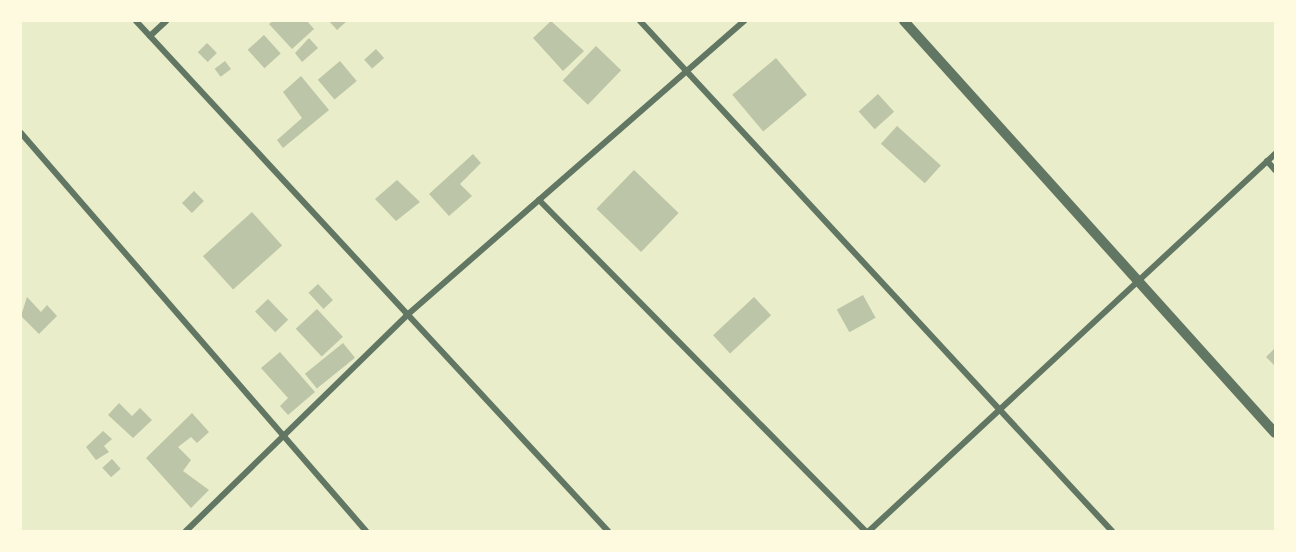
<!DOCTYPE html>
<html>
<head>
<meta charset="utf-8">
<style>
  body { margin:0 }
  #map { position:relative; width:1296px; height:552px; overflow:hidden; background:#e9edc9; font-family:"Libre Baskerville",serif }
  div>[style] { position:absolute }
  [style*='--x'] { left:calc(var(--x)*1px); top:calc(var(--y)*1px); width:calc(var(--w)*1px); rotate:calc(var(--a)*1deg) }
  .building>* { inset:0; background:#bcc5a7; transform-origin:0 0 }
  .minor>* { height:6px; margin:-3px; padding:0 3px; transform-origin:3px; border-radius:3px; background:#617663 }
  .tertiary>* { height:10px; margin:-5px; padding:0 5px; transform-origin:5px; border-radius:5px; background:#617663 }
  span { translate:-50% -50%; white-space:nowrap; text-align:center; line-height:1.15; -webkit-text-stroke:4.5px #fefae0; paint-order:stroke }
  .frame { position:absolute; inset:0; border:22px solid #fefae0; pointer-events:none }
</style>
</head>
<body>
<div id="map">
  <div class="building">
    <div style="clip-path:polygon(273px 21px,307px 21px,314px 29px,292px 49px,269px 24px)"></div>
    <div style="clip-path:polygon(329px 21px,347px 21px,337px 30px)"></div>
    <div style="clip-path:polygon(551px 21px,584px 51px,563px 71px,533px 38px)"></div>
    <div style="left:264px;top:35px;width:25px;height:22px;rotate:48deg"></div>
    <div style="clip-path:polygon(309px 38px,318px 48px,302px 62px,295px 53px)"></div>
    <div style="left:207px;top:43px;width:14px;height:13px;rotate:45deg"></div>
    <div style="left:596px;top:46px;width:35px;height:48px;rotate:44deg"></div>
    <div style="left:376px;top:49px;width:12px;height:16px;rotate:48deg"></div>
    <div style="left:776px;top:58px;width:48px;height:57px;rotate:50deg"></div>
    <div style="left:225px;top:61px;width:10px;height:13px;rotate:53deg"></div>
    <div style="left:340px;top:61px;width:26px;height:29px;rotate:50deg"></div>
    <div style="clip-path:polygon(301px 76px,329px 110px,283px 148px,277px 140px,302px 118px,283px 92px)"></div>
    <div style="left:878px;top:94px;width:24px;height:26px;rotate:48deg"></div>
    <div style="left:897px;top:126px;width:59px;height:24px;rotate:42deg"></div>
    <div style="clip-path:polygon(473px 154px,481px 163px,460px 184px,472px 196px,449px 216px,429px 194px)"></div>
    <div style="left:634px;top:170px;width:62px;height:54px;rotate:44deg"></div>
    <div style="clip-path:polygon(397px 180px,420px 202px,396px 221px,375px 199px)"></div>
    <div style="left:194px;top:191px;width:14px;height:17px;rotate:45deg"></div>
    <div style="left:252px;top:212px;width:45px;height:66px;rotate:48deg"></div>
    <div style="left:318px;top:284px;width:22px;height:13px;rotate:47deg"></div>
    <div style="left:863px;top:295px;width:26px;height:30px;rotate:61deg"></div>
    <div style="clip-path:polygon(27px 297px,41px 312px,47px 305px,57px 316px,39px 334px,21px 316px)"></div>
    <div style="left:754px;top:297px;width:25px;height:56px;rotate:47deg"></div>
    <div style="left:268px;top:299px;width:29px;height:18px;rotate:46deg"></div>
    <div style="left:317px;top:309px;width:38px;height:29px;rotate:47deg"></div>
    <div style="left:343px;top:343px;width:19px;height:49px;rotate:51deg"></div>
    <div style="clip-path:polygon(1275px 348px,1275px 366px,1266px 357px)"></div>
    <div style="clip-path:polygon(280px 352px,315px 392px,288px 415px,280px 406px,288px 398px,261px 368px)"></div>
    <div style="clip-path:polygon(119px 403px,132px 416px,140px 408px,152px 420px,133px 438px,108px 415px)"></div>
    <div style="clip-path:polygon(192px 413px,209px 432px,197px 443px,191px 437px,178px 447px,191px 460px,183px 471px,209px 490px,191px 508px,146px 458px)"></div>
    <div style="clip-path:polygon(103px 431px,112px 439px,104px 446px,109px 452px,96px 460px,86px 447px)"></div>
    <div style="left:112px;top:459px;width:13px;height:13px;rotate:48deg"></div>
  </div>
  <div class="minor">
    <div style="--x:136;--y:21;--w:695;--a:47.22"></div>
    <div style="--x:640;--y:21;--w:695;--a:47.22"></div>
    <div style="--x:150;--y:36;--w:22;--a:-43"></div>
    <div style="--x:21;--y:133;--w:527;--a:49.08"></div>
    <div style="--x:1267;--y:161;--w:12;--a:48"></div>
    <div style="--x:539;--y:200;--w:465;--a:45.4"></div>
    <div style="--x:186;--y:531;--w:308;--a:-44.3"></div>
    <div style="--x:406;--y:316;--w:449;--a:-41.1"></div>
    <div style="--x:869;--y:531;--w:554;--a:-42.88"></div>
  </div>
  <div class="tertiary">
    <div style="--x:904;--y:21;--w:554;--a:48"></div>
  </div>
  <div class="frame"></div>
</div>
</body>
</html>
